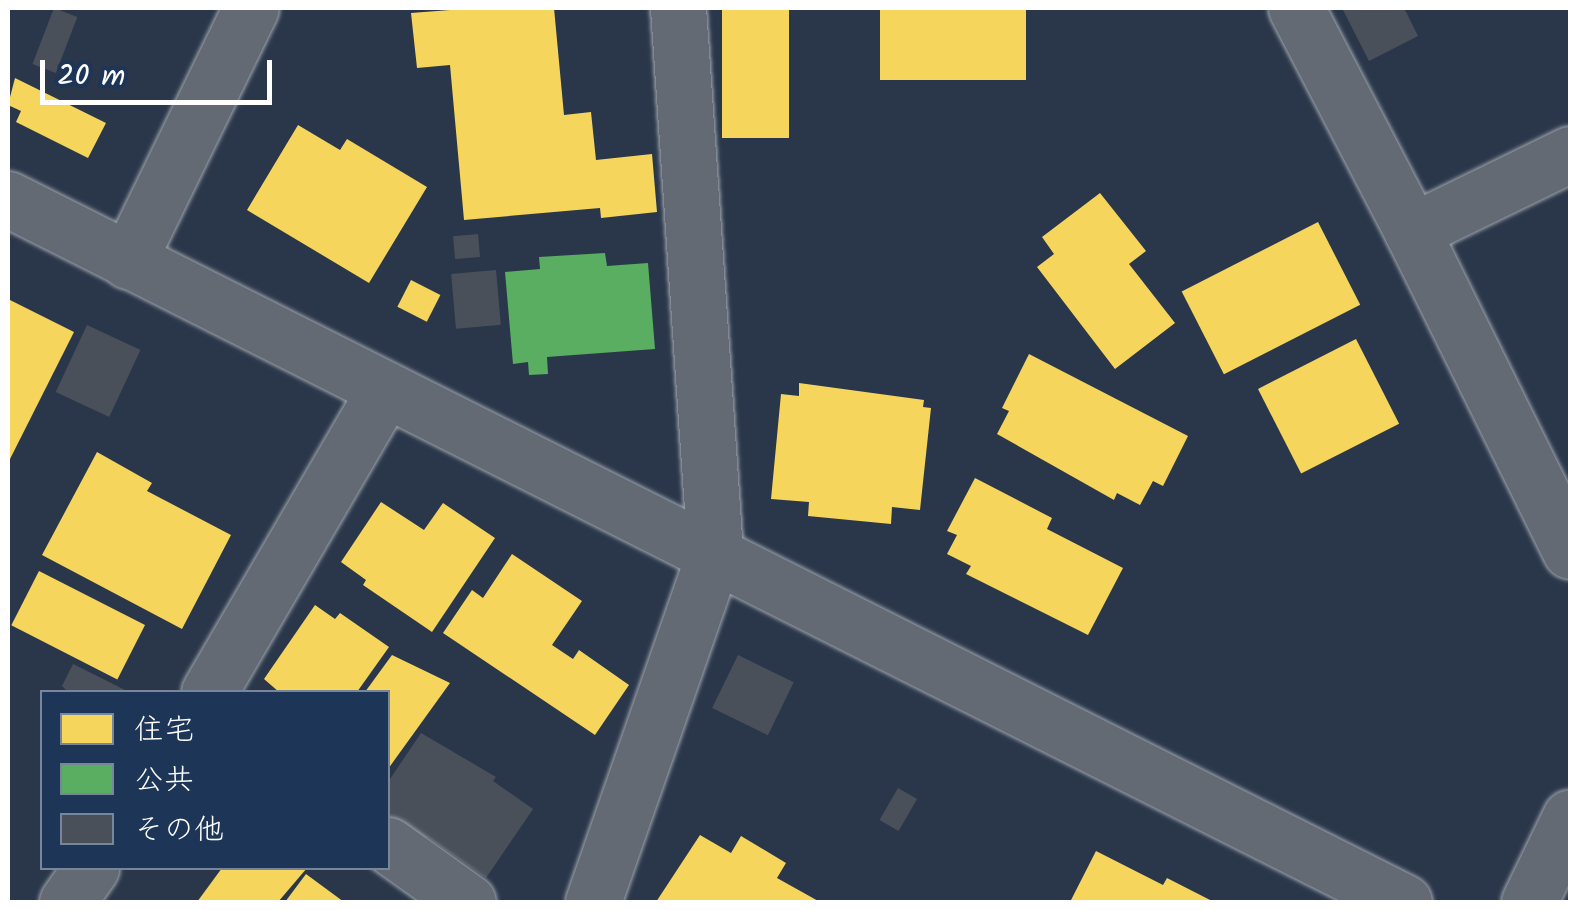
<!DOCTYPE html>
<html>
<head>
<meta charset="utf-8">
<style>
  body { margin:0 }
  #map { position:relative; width:1578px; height:910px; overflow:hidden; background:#2a374a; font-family:Kalam,"Klee One",sans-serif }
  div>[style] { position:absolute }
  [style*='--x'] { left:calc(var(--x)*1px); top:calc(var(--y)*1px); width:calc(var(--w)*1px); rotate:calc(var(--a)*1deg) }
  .homes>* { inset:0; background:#f6d55c; transform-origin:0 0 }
  .public>* { inset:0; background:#5aae61 }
  .building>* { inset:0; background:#4a505a; transform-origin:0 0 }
  .roads { filter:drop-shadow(0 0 2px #9fa5ae) drop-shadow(0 0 2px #9fa5ae) }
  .minor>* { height:55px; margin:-27.5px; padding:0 27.5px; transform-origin:27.5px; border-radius:27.5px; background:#636a74 }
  span { translate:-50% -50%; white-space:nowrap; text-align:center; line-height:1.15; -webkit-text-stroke:10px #1d3557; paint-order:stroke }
  .frame { position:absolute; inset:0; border:10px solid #fff; pointer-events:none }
  .legend { position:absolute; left:40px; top:690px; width:350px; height:180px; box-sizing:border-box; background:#1d3557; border:2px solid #77869a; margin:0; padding:12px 18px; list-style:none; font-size:30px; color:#fff }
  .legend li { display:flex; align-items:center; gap:20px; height:50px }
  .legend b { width:50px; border:2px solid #77869a }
  .scale { position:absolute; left:40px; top:60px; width:232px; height:45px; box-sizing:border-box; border:5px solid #fff; border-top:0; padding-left:12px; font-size:30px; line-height:35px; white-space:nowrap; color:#fff; -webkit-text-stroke:8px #1d3557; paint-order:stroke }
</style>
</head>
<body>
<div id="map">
  <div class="homes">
    <div style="clip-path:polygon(476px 8px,554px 8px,564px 115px,591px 112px,596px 160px,652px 154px,657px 212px,601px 218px,600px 208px,464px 220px,450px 65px,417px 68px,411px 13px)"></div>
    <div style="left:722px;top:8px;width:67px;height:130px"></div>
    <div style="left:880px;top:8px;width:146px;height:72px"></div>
    <div style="clip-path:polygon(15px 78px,106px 123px,88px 158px,16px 122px,21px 111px,8px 105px)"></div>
    <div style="clip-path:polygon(298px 125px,340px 150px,347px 139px,427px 187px,369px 283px,247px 210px)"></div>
    <div style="clip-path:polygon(1100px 193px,1146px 251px,1129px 264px,1175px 323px,1115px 369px,1037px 267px,1054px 254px,1042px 237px)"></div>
    <div style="left:1318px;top:222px;width:93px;height:153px;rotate:63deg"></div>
    <div style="left:411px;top:280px;width:33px;height:30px;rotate:27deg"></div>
    <div style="clip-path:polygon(8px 299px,74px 332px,8px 463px)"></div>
    <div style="left:1356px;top:339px;width:95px;height:110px;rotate:63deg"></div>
    <div style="clip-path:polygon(1029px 354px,1188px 436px,1163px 486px,1153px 481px,1140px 505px,1117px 493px,1114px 500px,997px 434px,1009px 411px,1002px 408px)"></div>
    <div style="clip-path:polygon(799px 383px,924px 400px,923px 407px,931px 408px,920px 510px,892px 507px,891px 524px,808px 516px,809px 502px,771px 499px,781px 394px,799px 396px)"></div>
    <div style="clip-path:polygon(97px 452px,152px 483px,147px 491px,231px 535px,182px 629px,42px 555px)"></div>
    <div style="clip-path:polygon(975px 478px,1052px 518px,1047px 529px,1123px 568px,1088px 635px,966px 574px,971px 566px,947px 554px,957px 535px,947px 531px)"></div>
    <div style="clip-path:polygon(381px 502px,424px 530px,443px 503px,495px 538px,432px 632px,363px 585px,366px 580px,341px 562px)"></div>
    <div style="clip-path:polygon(512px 554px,582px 601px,552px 645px,573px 659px,579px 650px,629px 685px,595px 735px,443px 633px,472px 590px,483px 598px)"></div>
    <div style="left:39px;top:571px;width:119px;height:61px;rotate:27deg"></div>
    <div style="clip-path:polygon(315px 605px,335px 619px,340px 613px,389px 647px,357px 692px,279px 692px,264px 679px)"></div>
    <div style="clip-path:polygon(392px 655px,450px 683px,388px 769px,388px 692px,365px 692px)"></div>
    <div style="clip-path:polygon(700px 835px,731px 853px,741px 836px,786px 863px,777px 878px,820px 902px,656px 902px)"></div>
    <div style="clip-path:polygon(1096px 851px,1163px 885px,1167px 878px,1214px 902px,1070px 902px)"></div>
    <div style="clip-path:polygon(222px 868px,307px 868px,278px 902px,197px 902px)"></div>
    <div style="clip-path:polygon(306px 874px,344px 902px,285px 902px)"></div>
  </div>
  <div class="public">
    <div style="clip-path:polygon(605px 253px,607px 266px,648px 263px,655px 349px,547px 357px,548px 374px,529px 375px,528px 362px,513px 364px,505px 272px,540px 269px,539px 257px)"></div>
  </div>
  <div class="building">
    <div style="left:54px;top:8px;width:25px;height:60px;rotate:21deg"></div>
    <div style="clip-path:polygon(1342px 8px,1404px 8px,1418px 36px,1369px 61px)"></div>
    <div style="left:478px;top:234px;width:23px;height:25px;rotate:85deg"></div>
    <div style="left:496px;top:270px;width:55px;height:45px;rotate:85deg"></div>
    <div style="left:87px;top:325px;width:59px;height:74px;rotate:25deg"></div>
    <div style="left:738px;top:655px;width:62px;height:59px;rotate:26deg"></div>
    <div style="clip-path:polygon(73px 664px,129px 692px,68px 692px,62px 686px)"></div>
    <div style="clip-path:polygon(421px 733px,496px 777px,493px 781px,533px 809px,486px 878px,427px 837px,419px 847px,388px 826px,388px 782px)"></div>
    <div style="left:898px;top:788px;width:22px;height:37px;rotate:30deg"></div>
  </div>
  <div class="roads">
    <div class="minor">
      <div style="--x:1296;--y:8;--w:251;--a:62.5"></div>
      <div style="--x:1570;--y:154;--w:176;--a:154"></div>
      <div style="--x:1412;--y:231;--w:357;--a:63.7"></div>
      <div style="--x:8;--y:199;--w:1563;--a:26.73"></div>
      <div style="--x:128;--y:261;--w:281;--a:-64.1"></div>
      <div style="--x:209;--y:692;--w:348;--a:-59.8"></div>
      <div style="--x:388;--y:845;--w:98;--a:35.5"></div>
      <div style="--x:67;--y:902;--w:42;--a:-54.8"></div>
      <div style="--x:593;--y:902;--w:371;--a:-70.8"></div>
      <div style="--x:715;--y:552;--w:545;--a:-93.89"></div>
      <div style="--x:1529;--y:902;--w:94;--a:-64.2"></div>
    </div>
  </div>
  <div class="frame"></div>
  <ul class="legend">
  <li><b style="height:28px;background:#f6d55c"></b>住宅</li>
  <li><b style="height:28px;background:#5aae61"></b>公共</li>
  <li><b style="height:28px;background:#4a505a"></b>その他</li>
  </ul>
  <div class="scale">20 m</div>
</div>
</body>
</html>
